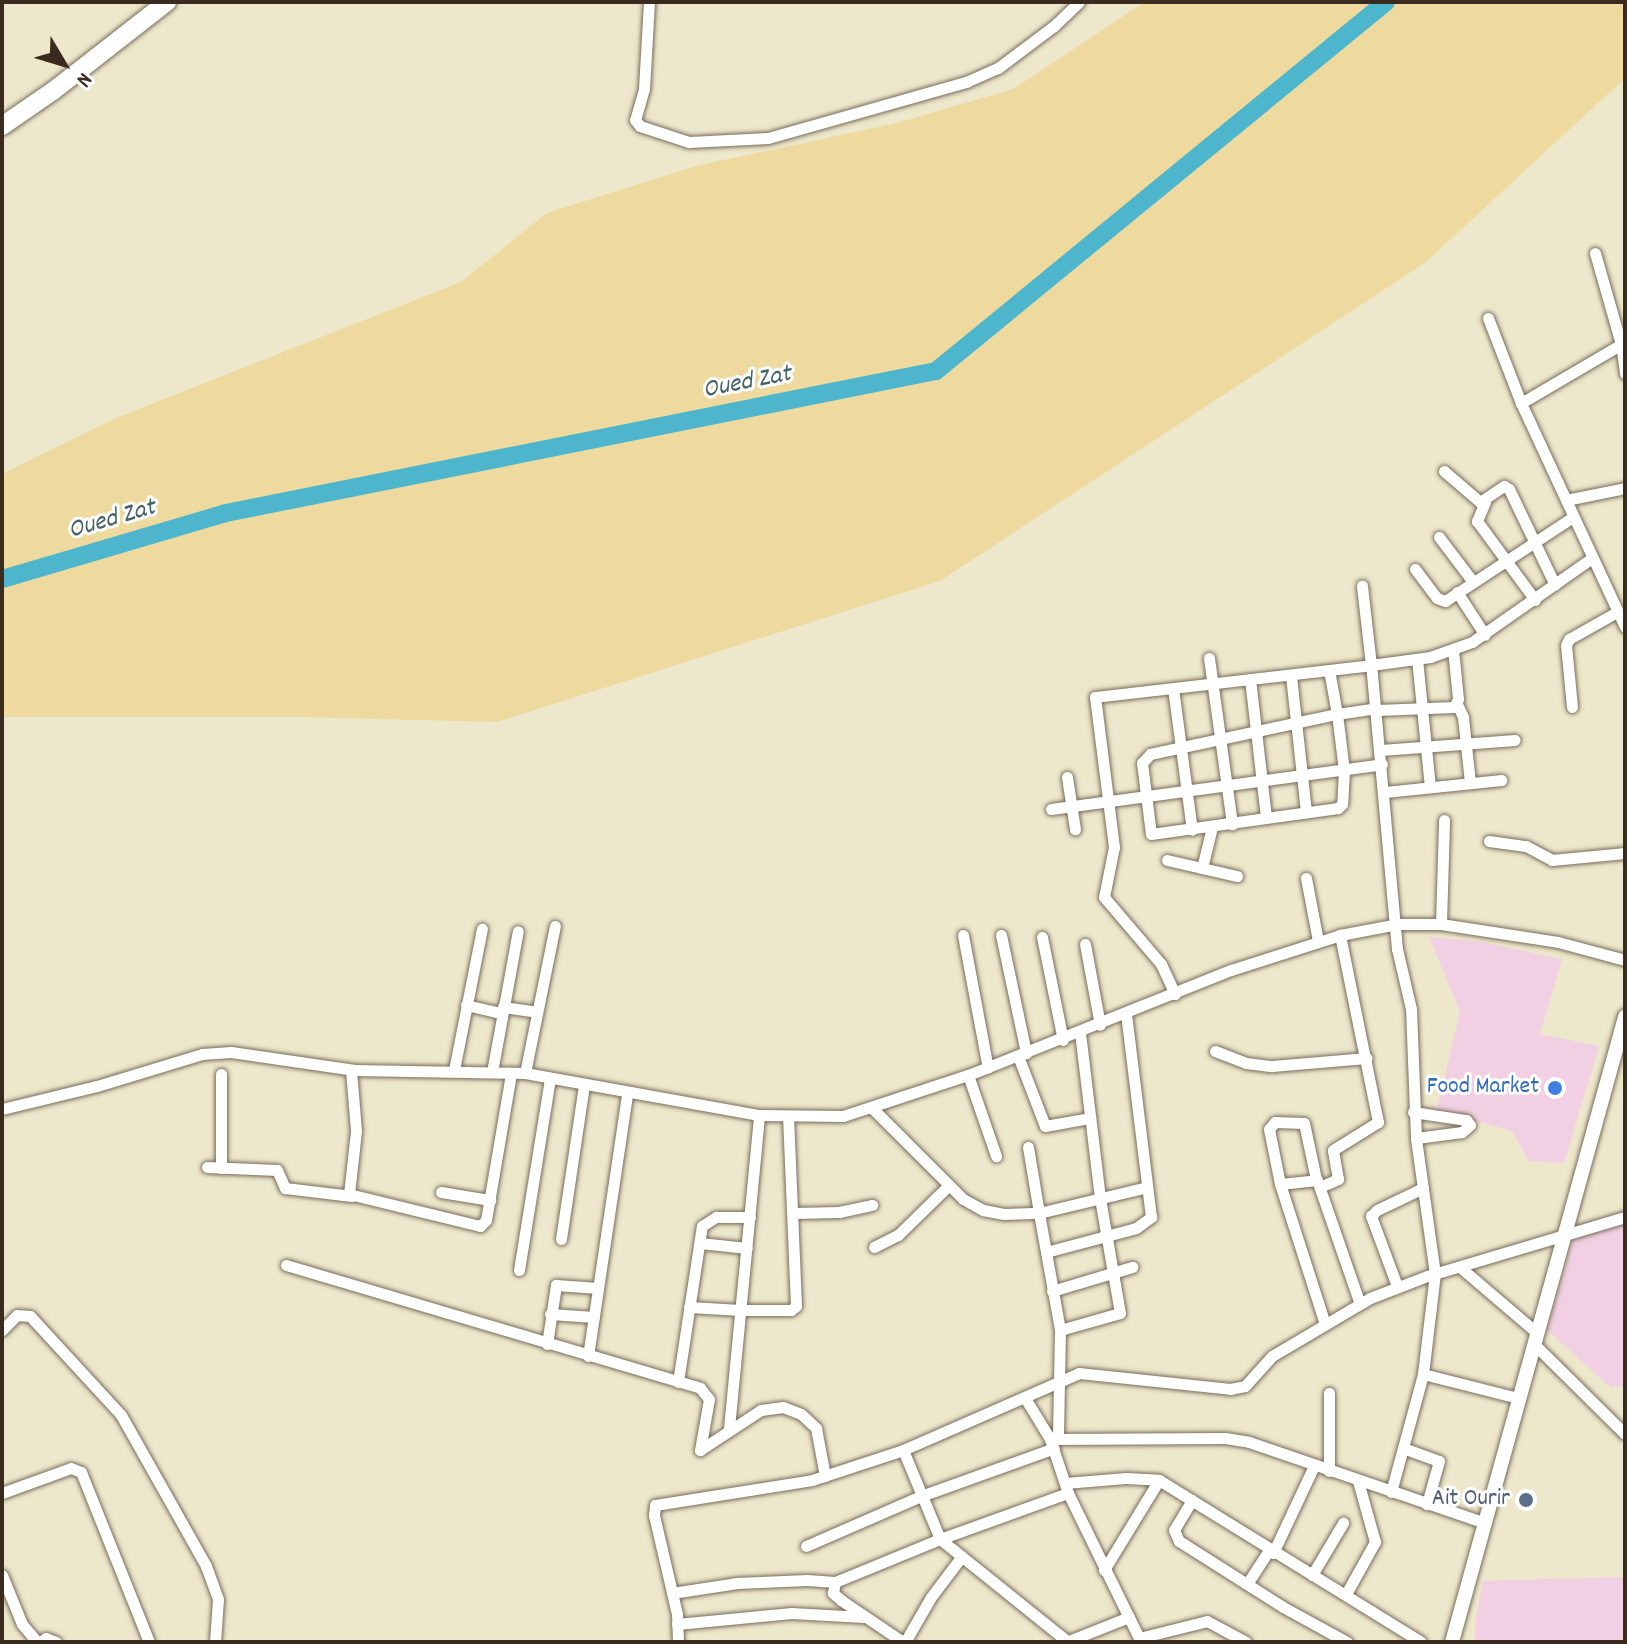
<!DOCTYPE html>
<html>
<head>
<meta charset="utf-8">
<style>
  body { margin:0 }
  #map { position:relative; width:1627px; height:1644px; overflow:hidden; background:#ede7cb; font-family:Dekko,sans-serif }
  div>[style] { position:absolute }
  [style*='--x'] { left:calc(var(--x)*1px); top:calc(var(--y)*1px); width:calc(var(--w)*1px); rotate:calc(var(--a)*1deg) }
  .built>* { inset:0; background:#f1d0e3 }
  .sand>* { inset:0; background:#eeda9e }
  .river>* { height:18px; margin:-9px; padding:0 9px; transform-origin:9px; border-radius:9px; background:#4eb6cc }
  .roads { filter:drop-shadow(0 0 2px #796c5b) drop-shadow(0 0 2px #796c5b) }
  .minor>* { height:11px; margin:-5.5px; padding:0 5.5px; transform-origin:5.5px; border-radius:5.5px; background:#fff }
  .tertiary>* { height:14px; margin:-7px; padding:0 7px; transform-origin:7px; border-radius:7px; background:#fff }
  .primary>* { height:18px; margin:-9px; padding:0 9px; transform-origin:9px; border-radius:9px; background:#fff }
  .dots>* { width:22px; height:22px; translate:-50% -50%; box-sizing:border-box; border:4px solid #fff; border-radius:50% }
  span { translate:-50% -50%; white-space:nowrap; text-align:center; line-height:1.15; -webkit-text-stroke:6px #fff; paint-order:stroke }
  .shop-label { font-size:24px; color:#366cbe }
  .right { translate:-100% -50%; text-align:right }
  .service-label { font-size:24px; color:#4e5e75 }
  .water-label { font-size:26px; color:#436264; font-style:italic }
  .frame { position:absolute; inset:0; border:4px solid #3b2a1e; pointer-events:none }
  .north { position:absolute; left:24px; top:24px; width:80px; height:80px; -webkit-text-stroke:6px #fff; paint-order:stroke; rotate:128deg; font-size:22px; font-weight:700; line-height:32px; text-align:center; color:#3b2a1e }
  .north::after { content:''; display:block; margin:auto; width:28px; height:36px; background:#3b2a1e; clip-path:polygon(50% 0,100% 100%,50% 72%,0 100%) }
</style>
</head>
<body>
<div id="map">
  <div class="built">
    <div style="clip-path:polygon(1429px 937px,1476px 941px,1562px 959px,1540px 1034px,1599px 1046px,1564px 1163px,1529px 1161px,1512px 1131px,1437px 1110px,1460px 1012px)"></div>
    <div style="clip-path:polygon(1625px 1223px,1625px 1386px,1610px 1387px,1547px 1330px,1574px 1237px)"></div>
    <div style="clip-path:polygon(1625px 1577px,1625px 1642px,1475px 1642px,1475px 1623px,1483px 1581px)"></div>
  </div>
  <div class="sand">
    <div style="clip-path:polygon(1145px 2px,1625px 2px,1625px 78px,1426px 262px,940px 581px,497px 722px,299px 717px,2px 717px,2px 474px,116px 418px,461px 282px,547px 213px,696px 166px,897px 123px,1013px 89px)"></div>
  </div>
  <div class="river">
    <div style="--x:2;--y:579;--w:234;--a:-16.4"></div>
    <div style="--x:226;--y:513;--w:724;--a:-11.31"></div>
    <div style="--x:936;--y:371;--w:582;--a:-39.35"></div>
  </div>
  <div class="roads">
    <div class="minor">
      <div style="--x:649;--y:2;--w:87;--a:93.3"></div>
      <div style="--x:644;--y:89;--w:32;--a:106"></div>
      <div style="--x:635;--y:120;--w:8;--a:50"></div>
      <div style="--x:640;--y:126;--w:52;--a:18.1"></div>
      <div style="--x:689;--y:142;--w:79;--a:-2.9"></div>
      <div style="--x:768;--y:138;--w:206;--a:-15.8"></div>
      <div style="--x:966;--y:82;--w:35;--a:-24"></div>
      <div style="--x:998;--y:68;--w:70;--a:-36.9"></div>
      <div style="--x:1054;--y:26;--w:35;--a:-44"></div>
      <div style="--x:1595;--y:253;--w:95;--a:74.1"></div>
      <div style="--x:1621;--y:344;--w:30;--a:82"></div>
      <div style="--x:1488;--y:318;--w:91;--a:68.8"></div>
      <div style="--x:1625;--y:342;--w:121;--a:149.6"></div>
      <div style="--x:1521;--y:403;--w:247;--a:65.1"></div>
      <div style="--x:1444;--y:471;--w:48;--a:40.7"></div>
      <div style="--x:1480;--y:502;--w:29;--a:-34"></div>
      <div style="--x:1504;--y:486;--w:6;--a:31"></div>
      <div style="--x:1509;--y:489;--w:106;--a:64.4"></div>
      <div style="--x:1566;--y:500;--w:60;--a:-11.5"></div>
      <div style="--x:1485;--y:502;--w:21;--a:113"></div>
      <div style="--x:1477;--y:521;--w:98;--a:53.7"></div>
      <div style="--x:1439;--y:537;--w:56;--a:52.9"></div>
      <div style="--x:1415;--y:569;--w:36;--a:53"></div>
      <div style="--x:1437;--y:598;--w:9;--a:21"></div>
      <div style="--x:1445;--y:601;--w:153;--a:-33.3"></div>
      <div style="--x:1457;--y:592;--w:51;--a:56.9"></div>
      <div style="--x:1209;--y:658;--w:168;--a:82.1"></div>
      <div style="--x:1417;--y:659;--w:129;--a:84.2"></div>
      <div style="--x:1329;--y:670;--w:45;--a:79.7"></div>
      <div style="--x:1337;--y:714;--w:56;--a:82.9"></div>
      <div style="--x:1344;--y:770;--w:34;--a:93"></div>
      <div style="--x:1342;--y:804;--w:6;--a:135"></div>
      <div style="--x:1338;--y:808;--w:189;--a:172.1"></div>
      <div style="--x:1151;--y:834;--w:72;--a:-97.2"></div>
      <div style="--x:1142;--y:763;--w:12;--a:-48"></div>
      <div style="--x:1150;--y:754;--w:191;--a:-12.1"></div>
      <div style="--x:1337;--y:714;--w:40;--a:-8.5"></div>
      <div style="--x:1291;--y:676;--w:137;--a:83.7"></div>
      <div style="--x:1250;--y:679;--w:140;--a:83.4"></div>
      <div style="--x:1173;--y:688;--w:143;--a:82.4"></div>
      <div style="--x:1457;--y:704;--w:14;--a:65"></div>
      <div style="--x:1463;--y:717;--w:66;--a:83.9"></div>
      <div style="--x:1572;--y:707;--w:62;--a:-95.5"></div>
      <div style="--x:1566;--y:645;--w:7;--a:-63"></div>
      <div style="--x:1569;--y:639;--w:55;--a:-29.4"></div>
      <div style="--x:1377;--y:710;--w:77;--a:-2.2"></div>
      <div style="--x:1454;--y:707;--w:9;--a:-63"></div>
      <div style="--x:1458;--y:699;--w:50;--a:-95.7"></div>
      <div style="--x:1381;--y:750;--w:134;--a:-4.3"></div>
      <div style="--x:1067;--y:777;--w:53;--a:81.3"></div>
      <div style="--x:1385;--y:792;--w:117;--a:-5.9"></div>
      <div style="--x:1051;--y:809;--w:334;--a:-7.7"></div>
      <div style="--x:1489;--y:841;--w:37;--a:8"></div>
      <div style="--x:1526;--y:846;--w:30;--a:28"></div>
      <div style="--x:1552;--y:860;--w:73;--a:-5.5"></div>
      <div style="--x:1167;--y:860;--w:72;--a:12.9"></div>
      <div style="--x:1202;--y:868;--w:42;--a:-76.3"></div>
      <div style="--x:1306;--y:878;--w:64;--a:79.2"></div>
      <div style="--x:1441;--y:924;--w:104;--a:-88.3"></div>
      <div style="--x:963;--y:935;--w:135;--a:79.4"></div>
      <div style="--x:1001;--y:935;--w:121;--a:78"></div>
      <div style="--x:1042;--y:937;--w:105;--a:78.5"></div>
      <div style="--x:1085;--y:944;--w:82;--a:79.5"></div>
      <div style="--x:1175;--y:994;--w:33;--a:-115"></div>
      <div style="--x:1161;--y:964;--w:88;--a:-130.4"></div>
      <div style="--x:1104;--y:897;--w:51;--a:-78.7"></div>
      <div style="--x:1114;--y:847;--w:151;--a:-97.2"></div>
      <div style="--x:1095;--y:697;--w:278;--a:-6.6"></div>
      <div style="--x:1371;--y:665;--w:80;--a:-96.5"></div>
      <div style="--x:466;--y:1005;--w:36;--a:13"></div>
      <div style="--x:503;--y:1007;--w:34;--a:8"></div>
      <div style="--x:1215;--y:1051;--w:33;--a:21"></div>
      <div style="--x:1246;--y:1063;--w:26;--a:7"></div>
      <div style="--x:1272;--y:1066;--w:95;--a:-4.8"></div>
      <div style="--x:1018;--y:1056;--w:75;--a:68.9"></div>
      <div style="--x:1045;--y:1126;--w:46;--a:-10.1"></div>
      <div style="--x:351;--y:1070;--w:61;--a:85.3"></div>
      <div style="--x:356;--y:1131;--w:63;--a:96.3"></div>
      <div style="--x:349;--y:1194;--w:135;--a:13.7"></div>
      <div style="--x:480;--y:1226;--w:8;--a:-45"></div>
      <div style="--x:486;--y:1220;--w:149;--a:-80.3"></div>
      <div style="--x:454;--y:1070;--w:144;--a:-78.8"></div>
      <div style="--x:492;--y:1072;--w:143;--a:-79.6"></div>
      <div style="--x:525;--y:1073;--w:150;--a:-78.5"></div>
      <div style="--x:968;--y:1075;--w:86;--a:70.9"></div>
      <div style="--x:872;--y:1108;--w:129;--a:45"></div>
      <div style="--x:963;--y:1199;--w:23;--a:29"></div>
      <div style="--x:983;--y:1210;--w:21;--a:11"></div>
      <div style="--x:1004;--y:1214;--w:35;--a:-2"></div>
      <div style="--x:1039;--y:1213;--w:119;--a:79.8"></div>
      <div style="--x:1060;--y:1330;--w:109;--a:91.1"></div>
      <div style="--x:2;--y:1109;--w:98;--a:-13.6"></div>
      <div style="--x:97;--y:1086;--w:110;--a:-16.9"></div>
      <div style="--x:202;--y:1054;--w:29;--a:-4"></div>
      <div style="--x:231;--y:1052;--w:125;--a:8.3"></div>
      <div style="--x:355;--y:1070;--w:170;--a:1"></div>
      <div style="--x:525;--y:1073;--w:238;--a:10.2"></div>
      <div style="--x:759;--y:1115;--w:84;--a:0.7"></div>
      <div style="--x:843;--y:1116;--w:132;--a:-18.2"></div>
      <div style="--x:968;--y:1075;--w:283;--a:-21.8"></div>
      <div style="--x:1231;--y:970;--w:114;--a:-17.8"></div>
      <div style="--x:1340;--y:935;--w:58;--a:-10.9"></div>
      <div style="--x:1397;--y:924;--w:44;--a:0"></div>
      <div style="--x:1441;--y:924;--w:118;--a:8.7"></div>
      <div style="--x:1558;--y:942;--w:69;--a:15"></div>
      <div style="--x:1413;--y:1112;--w:54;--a:8.6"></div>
      <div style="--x:1466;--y:1120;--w:6;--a:51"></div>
      <div style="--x:1470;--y:1125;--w:11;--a:139"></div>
      <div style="--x:1462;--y:1132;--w:46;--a:172.6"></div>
      <div style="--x:1028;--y:1147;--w:67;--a:80.5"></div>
      <div style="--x:1039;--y:1213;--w:111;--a:-13.5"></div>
      <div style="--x:207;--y:1167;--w:70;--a:2.5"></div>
      <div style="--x:277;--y:1170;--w:20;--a:66"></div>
      <div style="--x:285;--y:1188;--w:67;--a:6.8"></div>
      <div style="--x:221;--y:1168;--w:94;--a:-90"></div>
      <div style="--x:1280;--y:1184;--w:56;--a:-101.3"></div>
      <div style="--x:1269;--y:1129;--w:9;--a:-49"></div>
      <div style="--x:1275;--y:1122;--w:29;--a:2"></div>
      <div style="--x:1304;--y:1123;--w:57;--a:77.9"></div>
      <div style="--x:1320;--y:1187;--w:20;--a:-24"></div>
      <div style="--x:1338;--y:1179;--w:29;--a:-100"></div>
      <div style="--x:1333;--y:1150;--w:53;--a:-31.9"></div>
      <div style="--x:1378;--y:1122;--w:191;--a:-101.5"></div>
      <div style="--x:441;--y:1192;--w:50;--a:9.3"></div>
      <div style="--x:793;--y:1213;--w:46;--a:-1.2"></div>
      <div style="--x:839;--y:1212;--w:34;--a:-12"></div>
      <div style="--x:561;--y:1239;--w:156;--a:-81.5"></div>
      <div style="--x:700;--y:1243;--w:47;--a:6.1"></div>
      <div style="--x:874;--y:1247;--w:27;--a:-27"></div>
      <div style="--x:898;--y:1235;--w:71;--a:-44.4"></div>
      <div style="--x:1046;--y:1252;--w:93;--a:-14.9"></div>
      <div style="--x:1136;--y:1228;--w:19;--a:-36"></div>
      <div style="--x:1151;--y:1217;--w:205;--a:-97"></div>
      <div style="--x:286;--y:1265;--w:432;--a:16.5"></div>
      <div style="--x:700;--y:1388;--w:14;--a:51"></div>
      <div style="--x:709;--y:1399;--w:52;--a:100"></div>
      <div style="--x:700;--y:1450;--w:73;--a:-33.3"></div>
      <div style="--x:761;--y:1410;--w:22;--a:-8"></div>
      <div style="--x:783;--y:1407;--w:19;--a:21"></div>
      <div style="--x:801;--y:1414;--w:21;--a:43"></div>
      <div style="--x:816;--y:1428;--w:49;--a:79.4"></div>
      <div style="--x:1461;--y:1268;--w:99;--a:40.5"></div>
      <div style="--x:519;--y:1270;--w:194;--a:-80.8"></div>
      <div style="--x:1397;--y:1286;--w:75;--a:-110.4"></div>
      <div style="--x:1371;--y:1216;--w:8;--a:-45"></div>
      <div style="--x:1377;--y:1210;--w:51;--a:-25.6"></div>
      <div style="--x:1052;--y:1291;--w:84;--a:-16.7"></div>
      <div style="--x:689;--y:1307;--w:52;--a:3.3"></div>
      <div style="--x:741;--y:1310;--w:50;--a:0"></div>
      <div style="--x:791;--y:1310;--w:6;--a:-39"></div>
      <div style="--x:796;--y:1306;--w:189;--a:-92.4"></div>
      <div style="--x:550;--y:1314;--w:44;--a:3.9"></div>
      <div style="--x:1325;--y:1324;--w:147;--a:-107.8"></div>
      <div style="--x:1280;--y:1184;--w:37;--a:-6"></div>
      <div style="--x:1317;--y:1180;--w:131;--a:70.9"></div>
      <div style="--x:2;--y:1330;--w:21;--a:-45"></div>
      <div style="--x:17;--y:1315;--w:13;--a:4"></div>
      <div style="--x:30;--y:1316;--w:134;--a:47.4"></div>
      <div style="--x:121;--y:1415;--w:173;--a:60.6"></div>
      <div style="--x:206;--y:1566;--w:35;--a:70"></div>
      <div style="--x:218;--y:1599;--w:43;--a:94"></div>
      <div style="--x:1060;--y:1330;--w:62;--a:-15.8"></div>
      <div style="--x:1120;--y:1313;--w:117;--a:-99.9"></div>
      <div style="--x:1100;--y:1198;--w:166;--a:-96.9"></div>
      <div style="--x:1533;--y:1343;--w:129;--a:44.7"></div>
      <div style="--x:547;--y:1344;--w:60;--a:-81.3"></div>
      <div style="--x:556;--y:1285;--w:42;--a:4.1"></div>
      <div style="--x:588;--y:1356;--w:265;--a:-81.5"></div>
      <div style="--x:1423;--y:1374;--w:98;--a:14.2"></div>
      <div style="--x:678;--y:1382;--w:158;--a:-81.3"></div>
      <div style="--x:702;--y:1226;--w:17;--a:-33"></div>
      <div style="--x:716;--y:1217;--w:34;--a:0"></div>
      <div style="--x:1329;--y:1393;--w:78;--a:90"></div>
      <div style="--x:1025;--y:1398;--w:48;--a:58.6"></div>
      <div style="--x:1050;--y:1439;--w:57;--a:71.6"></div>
      <div style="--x:1068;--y:1493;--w:166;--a:63.9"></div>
      <div style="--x:729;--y:1428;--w:314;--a:-84.5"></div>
      <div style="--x:1050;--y:1439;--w:175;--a:-0.3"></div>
      <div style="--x:1225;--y:1438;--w:24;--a:9"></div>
      <div style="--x:1249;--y:1442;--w:246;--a:18.9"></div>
      <div style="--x:1403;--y:1448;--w:38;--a:20"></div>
      <div style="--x:1439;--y:1461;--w:45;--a:105.6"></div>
      <div style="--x:903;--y:1450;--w:96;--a:67.4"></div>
      <div style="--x:940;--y:1539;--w:163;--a:38.8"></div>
      <div style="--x:1065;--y:1483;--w:61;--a:-4.7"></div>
      <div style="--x:1126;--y:1478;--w:33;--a:3"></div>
      <div style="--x:1159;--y:1480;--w:308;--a:31.7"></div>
      <div style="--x:1391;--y:1492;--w:122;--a:-74.8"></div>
      <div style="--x:1423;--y:1374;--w:101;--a:-83.2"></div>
      <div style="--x:1435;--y:1274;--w:137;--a:-98"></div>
      <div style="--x:1416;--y:1138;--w:129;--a:-92.2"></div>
      <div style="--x:1411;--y:1009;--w:62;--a:-103.1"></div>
      <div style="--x:1397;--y:949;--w:285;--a:-95.2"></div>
      <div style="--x:1371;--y:665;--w:60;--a:-7.7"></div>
      <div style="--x:1430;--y:657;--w:45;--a:-19.7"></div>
      <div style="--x:1472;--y:642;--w:146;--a:-35"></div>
      <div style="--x:2;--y:1493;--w:73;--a:-19.9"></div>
      <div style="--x:71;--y:1468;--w:11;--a:22"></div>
      <div style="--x:81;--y:1472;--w:183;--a:68.2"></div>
      <div style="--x:1192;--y:1500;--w:35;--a:121"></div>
      <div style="--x:1174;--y:1530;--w:12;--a:66"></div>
      <div style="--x:1179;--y:1541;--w:123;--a:32.4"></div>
      <div style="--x:1283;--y:1607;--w:73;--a:28.7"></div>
      <div style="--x:806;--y:1546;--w:125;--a:-23.5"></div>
      <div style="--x:921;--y:1496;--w:141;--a:-19.8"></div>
      <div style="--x:1273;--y:1553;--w:96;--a:-64.8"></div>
      <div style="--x:1104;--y:1570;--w:105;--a:-58.6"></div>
      <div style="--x:2;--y:1575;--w:53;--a:67.8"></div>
      <div style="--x:22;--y:1624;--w:23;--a:50"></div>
      <div style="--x:1312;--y:1575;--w:61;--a:-59.2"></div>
      <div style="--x:1247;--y:1584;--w:40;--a:-57.1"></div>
      <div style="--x:672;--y:1593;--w:66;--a:-8.7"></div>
      <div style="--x:737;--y:1583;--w:70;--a:-2.5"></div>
      <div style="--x:807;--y:1580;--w:28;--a:4"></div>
      <div style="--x:1346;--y:1594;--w:60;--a:-60.9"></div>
      <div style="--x:1375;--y:1542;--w:63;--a:-105.6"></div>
      <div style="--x:677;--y:1624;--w:115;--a:-5.5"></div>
      <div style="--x:791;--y:1613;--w:73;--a:3.1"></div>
      <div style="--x:1139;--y:1638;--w:70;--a:-14"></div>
      <div style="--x:1207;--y:1621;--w:44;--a:28.3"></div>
      <div style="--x:40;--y:1642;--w:7;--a:-34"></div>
      <div style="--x:46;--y:1638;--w:11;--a:22"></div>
      <div style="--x:678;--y:1642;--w:28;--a:-92"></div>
      <div style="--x:677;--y:1614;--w:102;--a:-103.1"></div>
      <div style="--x:654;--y:1515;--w:10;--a:-84"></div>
      <div style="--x:655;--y:1505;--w:159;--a:-9"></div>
      <div style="--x:812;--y:1480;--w:96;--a:-18.2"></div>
      <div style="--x:903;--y:1450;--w:192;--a:-23.6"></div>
      <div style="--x:1079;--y:1373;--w:152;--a:6"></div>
      <div style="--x:1230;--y:1389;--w:15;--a:-11"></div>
      <div style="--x:1245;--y:1386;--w:40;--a:-48"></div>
      <div style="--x:1272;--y:1356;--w:114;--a:-30.6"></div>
      <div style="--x:1370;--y:1298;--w:61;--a:-21.1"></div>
      <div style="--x:1427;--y:1276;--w:207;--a:-16.6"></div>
      <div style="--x:903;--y:1642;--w:75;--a:-145.9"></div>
      <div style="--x:841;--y:1600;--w:11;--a:-139"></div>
      <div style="--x:833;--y:1593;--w:11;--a:-80"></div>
      <div style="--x:835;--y:1582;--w:113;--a:-22.3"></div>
      <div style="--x:940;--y:1539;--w:136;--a:-19.8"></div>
      <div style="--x:905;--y:1642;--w:52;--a:-60"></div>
      <div style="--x:931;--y:1597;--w:51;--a:-52.9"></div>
      <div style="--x:1066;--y:1642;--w:68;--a:-21.6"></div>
    </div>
    <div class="tertiary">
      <div style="--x:1452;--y:1642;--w:649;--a:-74.53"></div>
    </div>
    <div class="primary">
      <div style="--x:2;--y:126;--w:62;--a:-34.5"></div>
      <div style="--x:53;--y:91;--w:145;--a:-38"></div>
    </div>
  </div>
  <div class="dots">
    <div style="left:1555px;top:1088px;background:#3f7fe0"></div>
    <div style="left:1526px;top:1500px;background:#5c6f8a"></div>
  </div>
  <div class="shop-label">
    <span class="right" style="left:1539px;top:1088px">Food Market</span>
  </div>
  <div class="service-label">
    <span class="right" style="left:1510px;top:1500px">Ait Ourir</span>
  </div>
  <div class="water-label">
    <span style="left:747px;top:383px;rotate:-11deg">Oued Zat</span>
    <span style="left:112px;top:520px;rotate:-16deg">Oued Zat</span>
  </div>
  <div class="frame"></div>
  <div class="north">N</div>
</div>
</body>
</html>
